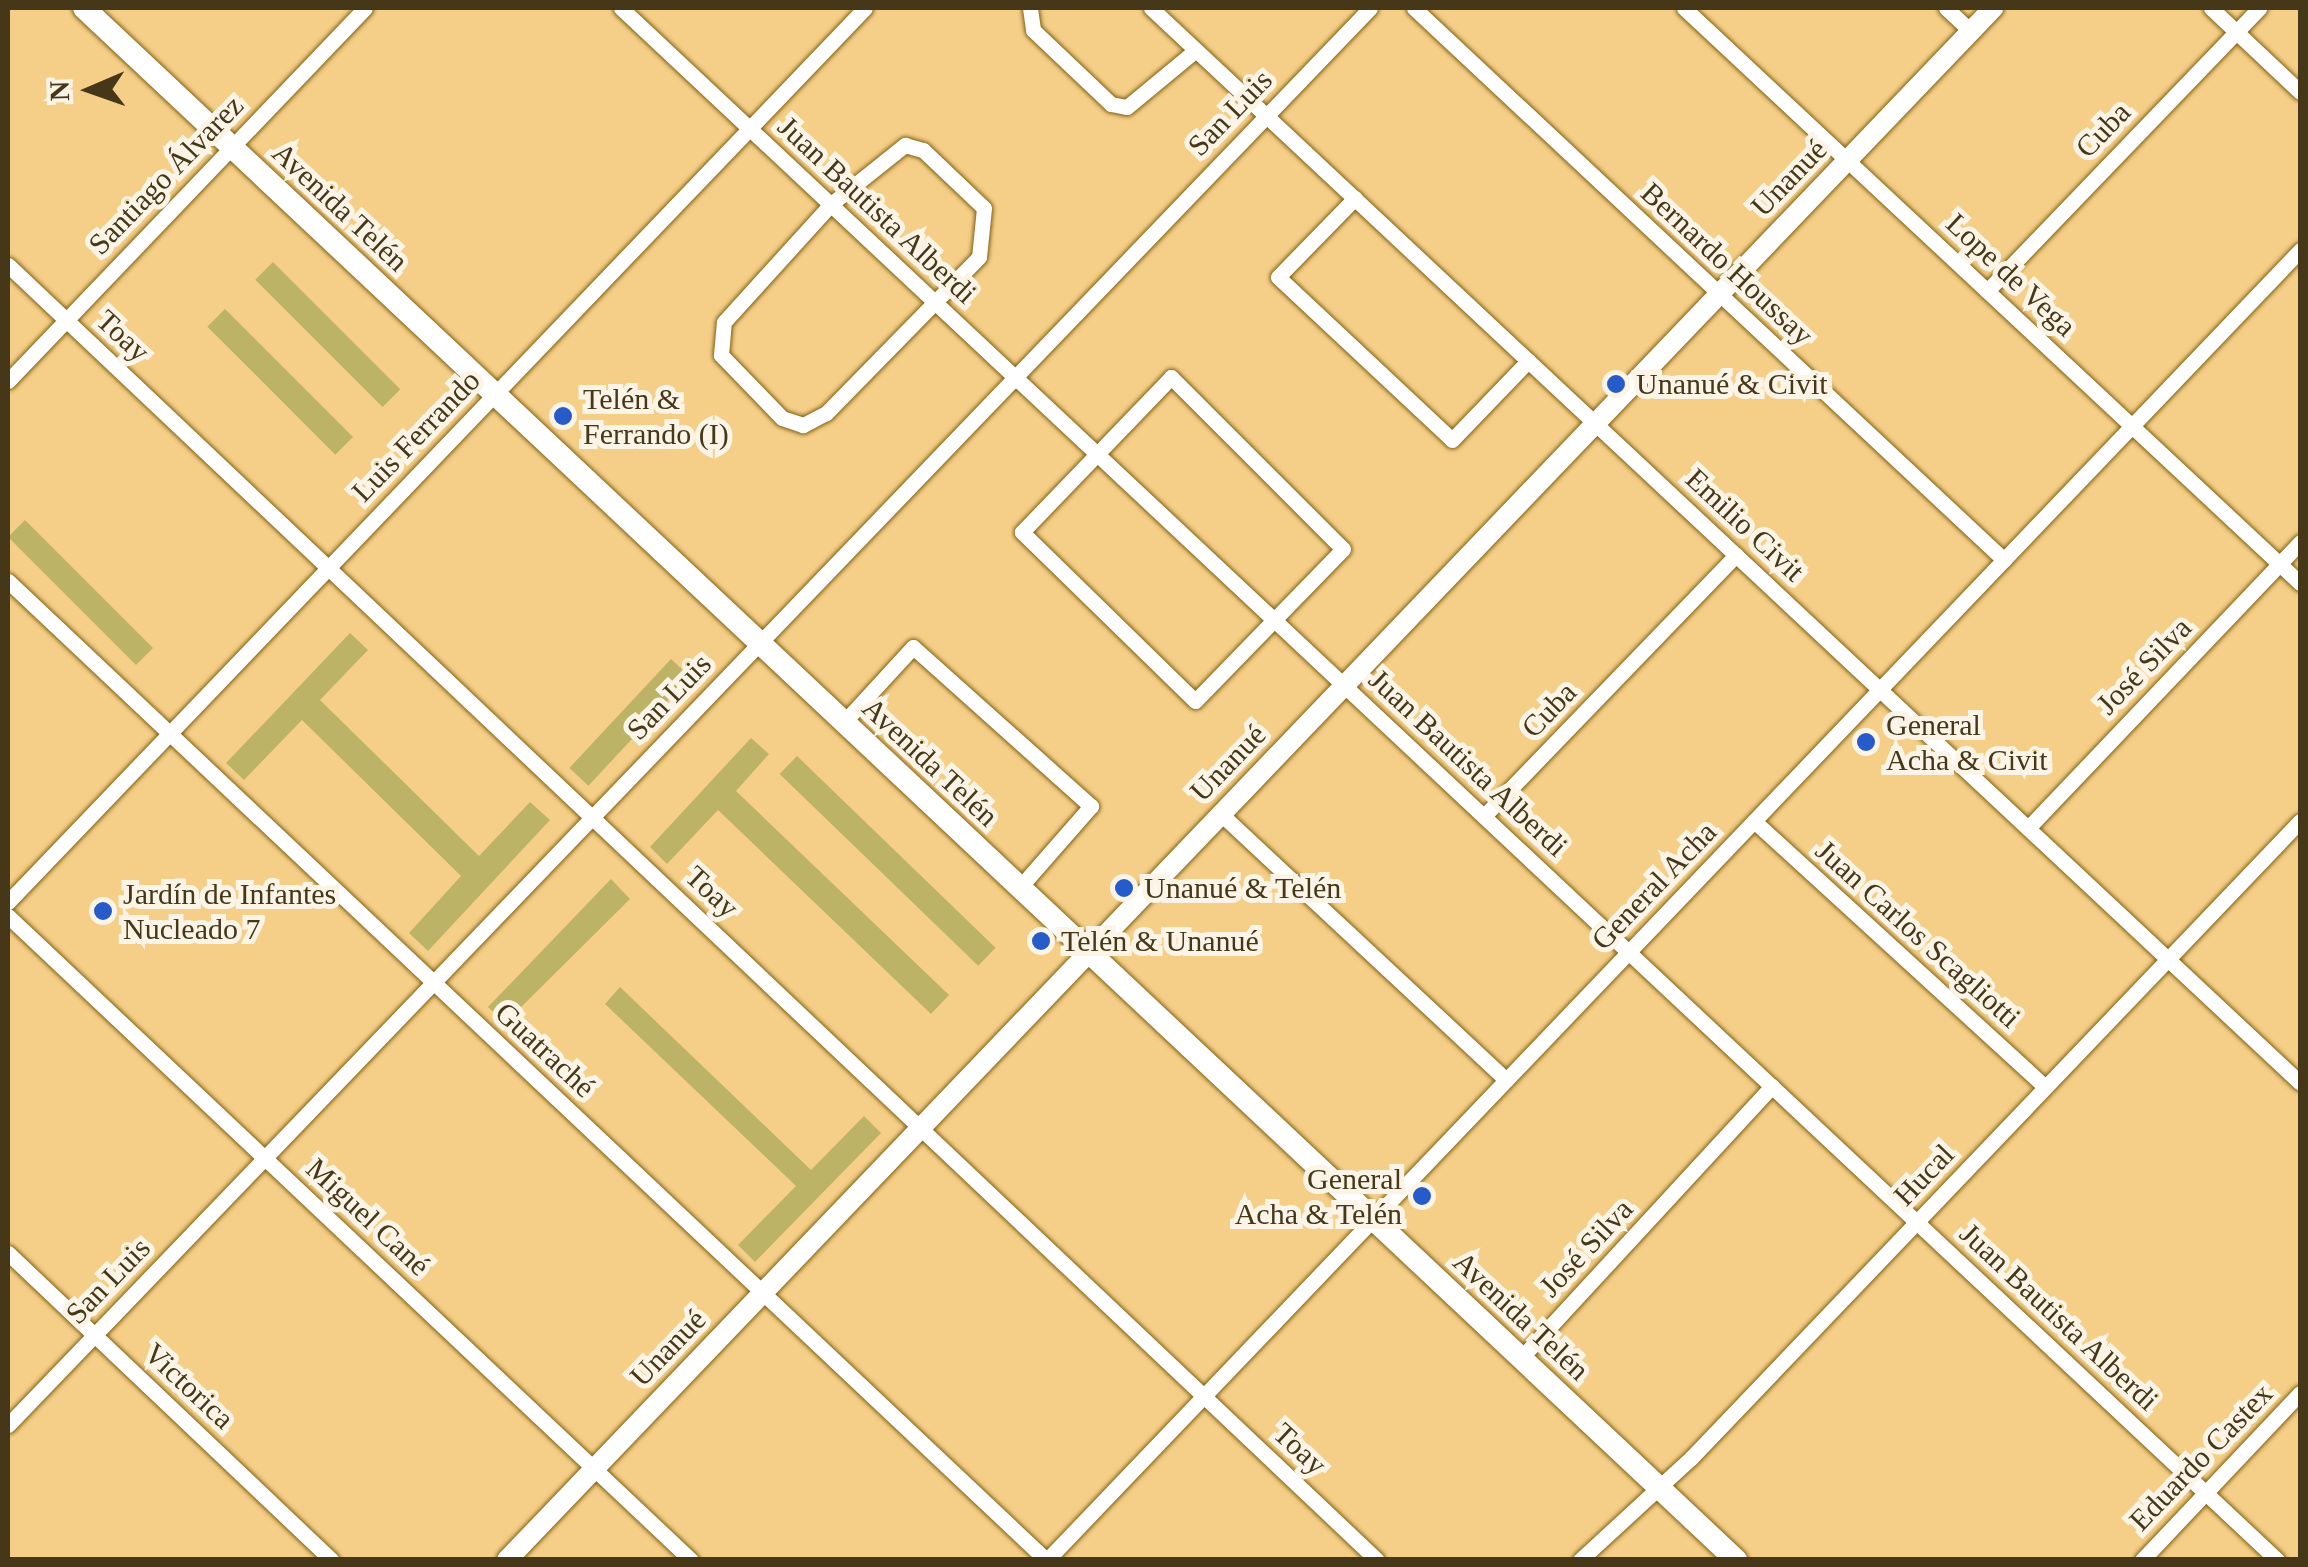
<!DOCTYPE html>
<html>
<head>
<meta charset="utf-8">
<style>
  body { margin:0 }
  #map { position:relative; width:2308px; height:1567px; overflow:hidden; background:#f5cf88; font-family:"Times New Roman",serif }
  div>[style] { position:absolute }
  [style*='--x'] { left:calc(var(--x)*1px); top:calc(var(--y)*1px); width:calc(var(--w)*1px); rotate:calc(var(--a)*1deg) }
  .building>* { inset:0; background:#bcb367; transform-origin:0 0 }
  .roads { filter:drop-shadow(0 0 2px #826012) drop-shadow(0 0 2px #826012) }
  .minor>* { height:15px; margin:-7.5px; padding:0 7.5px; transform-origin:7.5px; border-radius:7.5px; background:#fff }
  .tertiary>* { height:20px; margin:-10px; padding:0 10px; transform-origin:10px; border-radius:10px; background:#fff }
  .secondary>* { height:22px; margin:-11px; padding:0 11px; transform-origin:11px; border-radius:11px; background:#fff }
  .dots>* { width:28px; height:28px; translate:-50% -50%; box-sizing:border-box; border:5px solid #fcf5e7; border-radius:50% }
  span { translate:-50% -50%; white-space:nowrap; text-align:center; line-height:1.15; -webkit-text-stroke:10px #fcf5e7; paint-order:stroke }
  .street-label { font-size:30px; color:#463719 }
  .poi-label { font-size:30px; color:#463719 }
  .left { translate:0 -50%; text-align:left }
  .right { translate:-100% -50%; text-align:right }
  .frame { position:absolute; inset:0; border:10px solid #463719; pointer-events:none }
  .north { position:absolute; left:40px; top:40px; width:100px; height:100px; -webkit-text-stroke:8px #fcf5e7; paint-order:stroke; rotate:268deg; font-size:28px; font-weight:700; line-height:40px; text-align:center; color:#463719 }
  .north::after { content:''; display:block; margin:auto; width:35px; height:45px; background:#463719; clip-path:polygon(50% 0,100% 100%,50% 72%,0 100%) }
</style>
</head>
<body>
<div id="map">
  <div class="building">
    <div style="left:273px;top:262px;width:180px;height:25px;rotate:45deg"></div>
    <div style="left:225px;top:309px;width:181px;height:25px;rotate:45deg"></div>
    <div style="left:25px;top:520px;width:181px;height:24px;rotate:45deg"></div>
    <div style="clip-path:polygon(350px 633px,368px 650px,320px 700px,479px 856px,530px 802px,550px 820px,428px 951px,409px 933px,461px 876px,302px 720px,244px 780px,226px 763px)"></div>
    <div style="left:671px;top:659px;width:26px;height:149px;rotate:43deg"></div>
    <div style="clip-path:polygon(751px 738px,769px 754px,736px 791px,949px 995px,931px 1014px,718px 810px,667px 864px,650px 847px)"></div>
    <div style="left:797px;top:756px;width:276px;height:25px;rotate:44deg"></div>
    <div style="clip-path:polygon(611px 879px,630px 899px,505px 1023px,488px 1007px)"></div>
    <div style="clip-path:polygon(620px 987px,811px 1170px,864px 1116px,881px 1133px,755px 1262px,738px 1245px,796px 1186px,605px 1004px)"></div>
  </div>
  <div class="roads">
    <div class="minor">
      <div style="--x:621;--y:8;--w:2270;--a:43.14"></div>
      <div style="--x:1030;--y:8;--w:22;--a:82"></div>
      <div style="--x:1033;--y:30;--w:108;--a:43.5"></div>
      <div style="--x:1111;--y:104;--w:16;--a:11"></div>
      <div style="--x:1127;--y:107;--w:89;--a:-39.6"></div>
      <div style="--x:1151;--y:8;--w:1573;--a:43.09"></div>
      <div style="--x:1414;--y:8;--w:808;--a:43.09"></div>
      <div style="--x:1684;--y:8;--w:843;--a:43.03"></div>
      <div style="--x:1946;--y:8;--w:34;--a:43"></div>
      <div style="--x:2211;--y:8;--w:122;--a:43.3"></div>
      <div style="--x:905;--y:145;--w:19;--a:16"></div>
      <div style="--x:923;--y:150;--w:84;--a:43.6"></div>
      <div style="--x:984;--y:208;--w:49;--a:95.8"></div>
      <div style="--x:979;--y:257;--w:219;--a:134.4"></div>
      <div style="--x:826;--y:413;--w:26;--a:152"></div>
      <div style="--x:803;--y:425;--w:22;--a:-162"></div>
      <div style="--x:782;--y:418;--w:88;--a:-134.1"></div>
      <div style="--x:721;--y:355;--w:33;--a:-85"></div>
      <div style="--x:724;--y:322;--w:159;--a:-47.8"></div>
      <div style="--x:831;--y:204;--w:95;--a:-38.6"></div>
      <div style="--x:1355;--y:198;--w:110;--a:134.3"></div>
      <div style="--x:1278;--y:277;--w:238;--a:43.1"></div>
      <div style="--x:1452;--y:440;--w:110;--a:-46.1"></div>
      <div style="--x:8;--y:265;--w:1884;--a:43.41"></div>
      <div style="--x:1987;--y:291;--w:393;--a:-46.1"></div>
      <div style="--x:1171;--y:377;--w:243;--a:45"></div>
      <div style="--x:1343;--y:549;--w:212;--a:134.2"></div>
      <div style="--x:1195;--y:701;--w:242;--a:-135.7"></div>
      <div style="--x:1022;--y:532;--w:215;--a:-46.1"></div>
      <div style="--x:8;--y:381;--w:516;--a:-46.26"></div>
      <div style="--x:8;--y:581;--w:1427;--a:43.32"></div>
      <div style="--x:844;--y:722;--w:102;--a:-47.4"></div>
      <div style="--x:913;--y:647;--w:239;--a:41.8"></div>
      <div style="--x:1091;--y:806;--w:108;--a:131.2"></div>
      <div style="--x:1221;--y:814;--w:390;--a:43"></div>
      <div style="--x:1484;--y:816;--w:363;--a:-46"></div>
      <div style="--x:1754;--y:821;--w:394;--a:42.4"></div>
      <div style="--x:2028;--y:828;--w:395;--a:-46.4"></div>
      <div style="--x:8;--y:902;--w:1238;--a:-46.21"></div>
      <div style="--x:8;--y:916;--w:939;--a:43.32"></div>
      <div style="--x:8;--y:1253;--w:446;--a:43.5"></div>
      <div style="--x:1521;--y:1358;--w:370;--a:-47.3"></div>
      <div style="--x:8;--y:1425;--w:1965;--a:-46.13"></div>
      <div style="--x:1047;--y:1560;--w:1813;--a:-46.27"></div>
      <div style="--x:1580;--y:1560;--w:151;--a:-42.6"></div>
      <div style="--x:1691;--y:1458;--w:881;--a:-46.29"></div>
      <div style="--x:2142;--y:1560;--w:230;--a:-46.6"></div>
    </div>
    <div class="tertiary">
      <div style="--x:507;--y:1560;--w:2149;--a:-46.24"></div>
    </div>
    <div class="secondary">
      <div style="--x:84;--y:8;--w:2267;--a:43.21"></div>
    </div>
  </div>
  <div class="dots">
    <div style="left:1616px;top:384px;background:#275bc9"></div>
    <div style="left:563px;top:416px;background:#275bc9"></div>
    <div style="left:1866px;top:742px;background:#275bc9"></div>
    <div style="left:1124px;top:888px;background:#275bc9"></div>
    <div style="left:103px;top:911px;background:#275bc9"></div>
    <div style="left:1041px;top:941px;background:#275bc9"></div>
    <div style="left:1422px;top:1196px;background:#275bc9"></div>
  </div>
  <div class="street-label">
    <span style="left:1230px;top:113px;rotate:-46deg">San Luis</span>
    <span style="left:2103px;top:130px;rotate:-46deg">Cuba</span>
    <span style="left:166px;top:175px;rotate:-46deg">Santiago Álvarez</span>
    <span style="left:1789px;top:178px;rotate:-46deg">Unanué</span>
    <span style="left:340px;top:207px;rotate:43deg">Avenida Telén</span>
    <span style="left:877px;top:210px;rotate:43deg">Juan Bautista Alberdi</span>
    <span style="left:1727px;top:264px;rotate:43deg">Bernardo Houssay</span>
    <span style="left:2011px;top:275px;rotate:43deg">Lope de Vega</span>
    <span style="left:123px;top:336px;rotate:43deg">Toay</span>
    <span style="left:416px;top:436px;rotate:-46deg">Luis Ferrando</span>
    <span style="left:1745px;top:525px;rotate:43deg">Emilio Civit</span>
    <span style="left:2144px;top:666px;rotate:-46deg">José Silva</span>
    <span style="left:669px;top:697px;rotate:-46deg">San Luis</span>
    <span style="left:1549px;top:710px;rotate:-46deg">Cuba</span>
    <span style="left:930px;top:762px;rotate:43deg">Avenida Telén</span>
    <span style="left:1228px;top:763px;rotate:-46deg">Unanué</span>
    <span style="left:1468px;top:763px;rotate:43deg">Juan Bautista Alberdi</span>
    <span style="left:1654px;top:886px;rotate:-46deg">General Acha</span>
    <span style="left:712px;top:892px;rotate:43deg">Toay</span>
    <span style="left:1918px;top:934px;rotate:42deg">Juan Carlos Scagliotti</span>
    <span style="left:545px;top:1050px;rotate:43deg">Guatraché</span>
    <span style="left:1924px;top:1175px;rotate:-46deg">Hucal</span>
    <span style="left:368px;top:1217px;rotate:43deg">Miguel Cané</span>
    <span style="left:1586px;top:1248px;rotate:-47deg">José Silva</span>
    <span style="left:108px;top:1281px;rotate:-46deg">San Luis</span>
    <span style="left:1521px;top:1316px;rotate:43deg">Avenida Telén</span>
    <span style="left:2059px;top:1317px;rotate:43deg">Juan Bautista Alberdi</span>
    <span style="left:668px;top:1348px;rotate:-46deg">Unanué</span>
    <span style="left:189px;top:1386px;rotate:43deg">Victorica</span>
    <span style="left:1300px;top:1449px;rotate:43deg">Toay</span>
    <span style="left:2201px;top:1457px;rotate:-46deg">Eduardo Castex</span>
  </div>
  <div class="poi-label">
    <span class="left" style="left:1636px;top:384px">Unanué &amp; Civit</span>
    <span class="left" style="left:583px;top:416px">Telén &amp;<br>Ferrando (I)</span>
    <span class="left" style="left:1886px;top:742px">General<br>Acha &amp; Civit</span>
    <span class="left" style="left:1144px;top:888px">Unanué &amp; Telén</span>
    <span class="left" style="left:123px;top:911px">Jardín de Infantes<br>Nucleado 7</span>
    <span class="left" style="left:1061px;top:941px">Telén &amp; Unanué</span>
    <span class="right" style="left:1402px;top:1196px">General<br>Acha &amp; Telén</span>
  </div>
  <div class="frame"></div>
  <div class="north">N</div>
</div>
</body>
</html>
